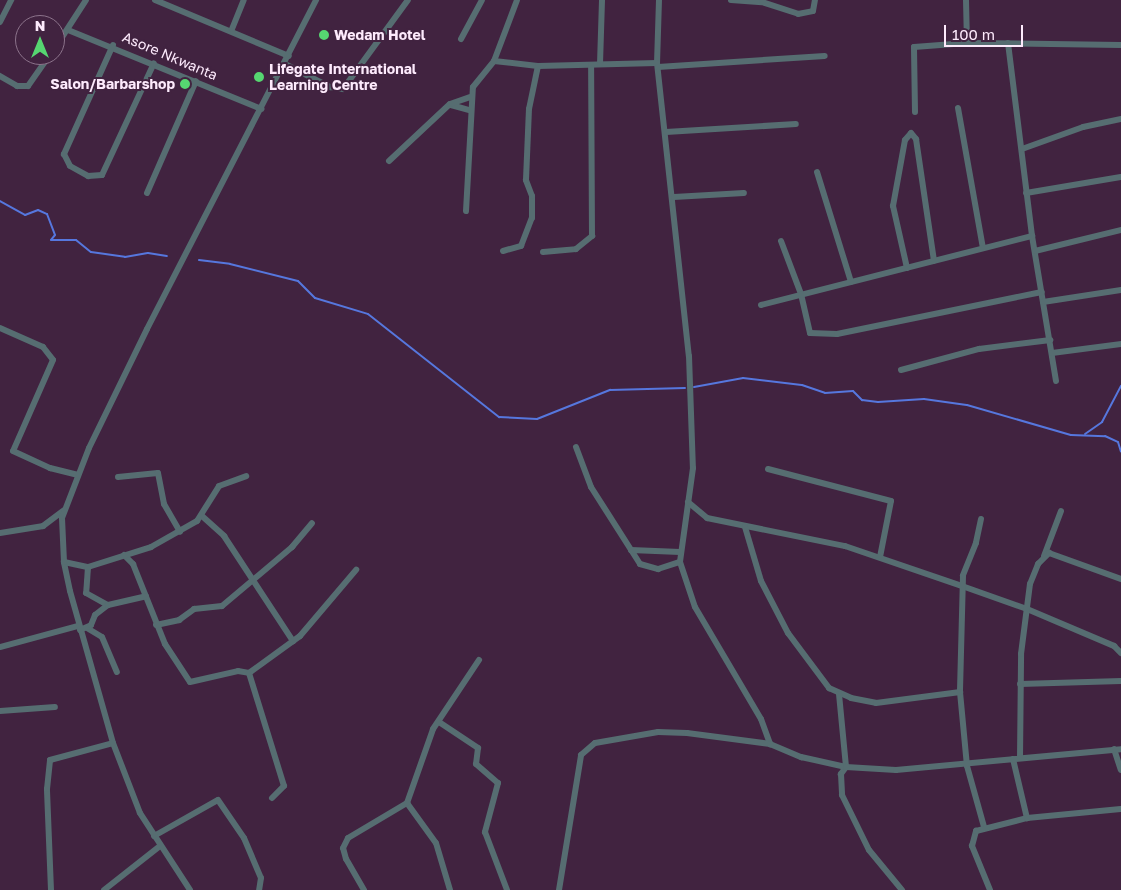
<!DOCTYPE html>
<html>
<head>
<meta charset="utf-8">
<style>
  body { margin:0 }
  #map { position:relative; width:1121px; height:890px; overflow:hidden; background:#412340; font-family:"Golos Text",sans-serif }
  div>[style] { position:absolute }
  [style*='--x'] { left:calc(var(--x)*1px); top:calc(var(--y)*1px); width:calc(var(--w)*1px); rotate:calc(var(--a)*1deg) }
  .stream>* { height:2px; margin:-1px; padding:0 1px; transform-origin:1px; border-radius:1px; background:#5677de }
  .minor>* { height:6px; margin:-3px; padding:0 3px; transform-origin:3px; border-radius:3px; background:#566d71 }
  .dots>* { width:14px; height:14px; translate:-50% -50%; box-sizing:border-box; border:2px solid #412340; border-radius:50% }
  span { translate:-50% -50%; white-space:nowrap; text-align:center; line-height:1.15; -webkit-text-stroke:4px #412340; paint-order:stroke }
  .poi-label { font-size:14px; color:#fdeafc; font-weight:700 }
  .left { translate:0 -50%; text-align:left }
  .right { translate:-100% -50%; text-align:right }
  .street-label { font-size:14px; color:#fdeafc }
  .north { position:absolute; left:15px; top:15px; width:50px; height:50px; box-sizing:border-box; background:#412340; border:1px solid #8c738b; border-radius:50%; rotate:0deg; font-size:14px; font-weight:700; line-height:20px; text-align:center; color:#fdeafc }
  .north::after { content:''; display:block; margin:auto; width:18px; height:22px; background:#56d671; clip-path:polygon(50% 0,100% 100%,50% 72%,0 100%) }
  .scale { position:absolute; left:944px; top:25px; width:79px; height:22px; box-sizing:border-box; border:2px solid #fdeafc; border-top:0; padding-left:6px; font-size:15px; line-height:18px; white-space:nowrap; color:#fdeafc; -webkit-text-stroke:4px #412340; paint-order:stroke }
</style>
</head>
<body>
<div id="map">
  <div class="stream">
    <div style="--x:0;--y:201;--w:29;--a:29"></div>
    <div style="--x:25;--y:215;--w:14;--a:-21"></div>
    <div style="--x:38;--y:210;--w:10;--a:24"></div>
    <div style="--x:47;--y:214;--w:22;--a:69"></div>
    <div style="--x:55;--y:235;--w:6;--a:129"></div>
    <div style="--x:51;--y:240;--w:25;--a:0"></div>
    <div style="--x:76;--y:240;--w:19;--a:39"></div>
    <div style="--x:91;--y:252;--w:34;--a:8"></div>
    <div style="--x:125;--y:257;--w:23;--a:-10"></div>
    <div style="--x:148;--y:253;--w:19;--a:9"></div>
    <div style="--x:199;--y:260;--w:31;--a:7"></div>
    <div style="--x:230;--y:264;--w:70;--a:14"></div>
    <div style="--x:298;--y:281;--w:24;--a:45"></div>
    <div style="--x:315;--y:298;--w:55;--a:16.8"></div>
    <div style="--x:368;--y:314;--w:167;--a:38.2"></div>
    <div style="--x:499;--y:417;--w:38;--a:3"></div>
    <div style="--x:537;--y:419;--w:79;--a:-21.7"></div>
    <div style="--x:610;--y:390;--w:75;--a:-1.5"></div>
    <div style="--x:694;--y:387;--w:50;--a:-10.4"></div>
    <div style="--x:743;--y:378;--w:59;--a:6.8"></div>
    <div style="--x:802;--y:385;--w:24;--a:19"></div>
    <div style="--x:825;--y:393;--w:28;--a:-4"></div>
    <div style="--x:853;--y:391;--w:13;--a:45"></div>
    <div style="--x:862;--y:400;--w:16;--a:7"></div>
    <div style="--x:878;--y:402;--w:46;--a:-3.7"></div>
    <div style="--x:924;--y:399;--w:43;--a:7.9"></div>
    <div style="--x:967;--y:405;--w:108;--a:16.1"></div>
    <div style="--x:1071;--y:435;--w:34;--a:2"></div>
    <div style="--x:1105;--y:436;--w:14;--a:25"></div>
    <div style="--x:1118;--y:442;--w:10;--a:73"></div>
    <div style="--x:1085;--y:434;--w:21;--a:-35"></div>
    <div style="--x:1102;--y:422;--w:41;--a:-62.2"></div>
  </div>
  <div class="minor">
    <div style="--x:155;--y:0;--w:145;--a:22.7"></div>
    <div style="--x:659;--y:0;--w:63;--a:91.8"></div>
    <div style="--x:657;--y:63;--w:295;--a:83.8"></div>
    <div style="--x:689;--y:356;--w:112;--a:88"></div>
    <div style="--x:693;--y:468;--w:95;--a:97.9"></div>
    <div style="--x:680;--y:562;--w:47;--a:71.6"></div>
    <div style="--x:695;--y:607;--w:130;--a:59.5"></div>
    <div style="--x:761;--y:719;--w:27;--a:70"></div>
    <div style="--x:731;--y:0;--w:31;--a:4"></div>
    <div style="--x:762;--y:2;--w:38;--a:18"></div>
    <div style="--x:798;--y:14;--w:15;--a:-11"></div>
    <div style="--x:813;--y:11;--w:11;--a:-80"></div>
    <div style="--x:966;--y:0;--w:43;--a:88.7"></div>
    <div style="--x:0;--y:22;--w:25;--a:-63"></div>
    <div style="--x:232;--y:29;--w:31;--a:-68"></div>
    <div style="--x:68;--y:30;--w:209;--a:22.2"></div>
    <div style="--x:461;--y:39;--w:44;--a:-61.7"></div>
    <div style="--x:1008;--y:43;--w:194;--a:82.9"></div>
    <div style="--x:1032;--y:236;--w:147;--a:80.6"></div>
    <div style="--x:113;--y:45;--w:120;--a:114.2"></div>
    <div style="--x:64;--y:154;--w:13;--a:63"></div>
    <div style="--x:70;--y:166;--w:21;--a:29"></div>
    <div style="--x:88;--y:176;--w:14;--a:-4"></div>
    <div style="--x:102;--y:175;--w:123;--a:-65.1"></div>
    <div style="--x:55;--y:48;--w:57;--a:-57.1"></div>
    <div style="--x:494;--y:61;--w:44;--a:6.5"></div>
    <div style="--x:538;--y:66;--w:119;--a:-1.4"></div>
    <div style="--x:285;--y:64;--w:51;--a:27.1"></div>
    <div style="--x:330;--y:87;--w:13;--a:9"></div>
    <div style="--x:343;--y:89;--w:110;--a:-53.9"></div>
    <div style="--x:600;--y:64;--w:64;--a:-88.2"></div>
    <div style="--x:658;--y:67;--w:167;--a:-3.8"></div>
    <div style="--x:0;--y:76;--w:20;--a:30"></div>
    <div style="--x:17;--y:86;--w:11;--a:0"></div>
    <div style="--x:28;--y:86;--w:38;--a:-55"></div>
    <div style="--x:451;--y:105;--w:19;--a:16"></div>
    <div style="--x:958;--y:108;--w:142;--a:79.9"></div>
    <div style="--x:915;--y:112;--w:65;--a:-90.9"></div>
    <div style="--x:914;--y:47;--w:53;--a:-4.3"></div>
    <div style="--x:967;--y:43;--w:154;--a:0.7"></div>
    <div style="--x:666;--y:132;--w:130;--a:-3.5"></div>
    <div style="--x:1022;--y:149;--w:65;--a:-19.8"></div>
    <div style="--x:1083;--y:127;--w:39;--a:-12"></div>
    <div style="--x:389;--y:161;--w:83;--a:-43.1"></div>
    <div style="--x:450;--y:104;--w:21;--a:-19"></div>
    <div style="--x:817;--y:172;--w:115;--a:72.8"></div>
    <div style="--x:147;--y:193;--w:122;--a:-66.4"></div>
    <div style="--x:1026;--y:193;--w:96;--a:-9.6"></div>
    <div style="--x:674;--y:197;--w:70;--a:-3.3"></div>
    <div style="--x:466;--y:211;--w:124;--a:-86.8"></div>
    <div style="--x:473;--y:87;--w:33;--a:-51"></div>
    <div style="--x:494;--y:61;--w:65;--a:-69.3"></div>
    <div style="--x:781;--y:241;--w:57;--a:69.3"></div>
    <div style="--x:801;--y:294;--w:40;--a:77"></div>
    <div style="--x:810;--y:333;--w:27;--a:2"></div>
    <div style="--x:837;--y:334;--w:209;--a:-11.6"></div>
    <div style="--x:503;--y:251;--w:19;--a:-16"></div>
    <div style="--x:521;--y:246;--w:30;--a:-69"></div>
    <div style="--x:532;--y:218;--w:22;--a:-90"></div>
    <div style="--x:532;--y:196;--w:17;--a:-111"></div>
    <div style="--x:526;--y:180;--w:71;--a:-87.6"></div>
    <div style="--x:529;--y:109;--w:44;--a:-78.2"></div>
    <div style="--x:1035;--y:251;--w:89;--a:-13.7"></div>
    <div style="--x:543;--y:252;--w:33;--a:-5"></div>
    <div style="--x:576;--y:249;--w:21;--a:-39"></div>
    <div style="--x:592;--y:236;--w:171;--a:-90.3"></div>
    <div style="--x:907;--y:268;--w:64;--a:-102.7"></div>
    <div style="--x:893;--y:206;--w:67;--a:-79.7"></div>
    <div style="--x:905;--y:140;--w:9;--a:-49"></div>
    <div style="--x:911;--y:133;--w:8;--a:50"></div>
    <div style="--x:916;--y:139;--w:123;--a:81.6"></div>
    <div style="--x:1043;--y:302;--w:79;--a:-8.7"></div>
    <div style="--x:761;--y:305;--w:280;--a:-14.3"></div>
    <div style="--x:0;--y:328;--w:47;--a:23.8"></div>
    <div style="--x:43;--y:347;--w:16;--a:52"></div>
    <div style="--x:53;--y:360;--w:99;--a:113.7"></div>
    <div style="--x:13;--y:451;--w:41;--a:24.7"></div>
    <div style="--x:50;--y:468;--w:29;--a:14"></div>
    <div style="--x:1052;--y:353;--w:70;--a:-7.4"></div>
    <div style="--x:901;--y:370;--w:81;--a:-15.1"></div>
    <div style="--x:979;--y:349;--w:72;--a:-7.2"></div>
    <div style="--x:576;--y:447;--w:43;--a:69.4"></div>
    <div style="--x:591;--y:487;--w:91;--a:57.5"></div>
    <div style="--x:640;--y:564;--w:19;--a:16"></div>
    <div style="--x:658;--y:569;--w:23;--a:-18"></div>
    <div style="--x:768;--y:469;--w:127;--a:14.6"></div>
    <div style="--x:891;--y:501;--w:57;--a:101.1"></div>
    <div style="--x:118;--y:477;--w:40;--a:-5.7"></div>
    <div style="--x:158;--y:473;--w:32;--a:79"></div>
    <div style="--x:164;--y:504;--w:32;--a:60"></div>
    <div style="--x:688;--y:502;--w:25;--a:40"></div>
    <div style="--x:707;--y:518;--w:141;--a:11.5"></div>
    <div style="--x:845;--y:546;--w:124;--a:18.9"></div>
    <div style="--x:962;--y:586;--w:69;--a:19.5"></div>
    <div style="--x:1027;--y:609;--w:95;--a:23"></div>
    <div style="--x:1114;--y:646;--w:10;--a:45"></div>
    <div style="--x:202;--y:516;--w:30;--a:42"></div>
    <div style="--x:224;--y:536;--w:126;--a:56.7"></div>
    <div style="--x:981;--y:519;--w:25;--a:102"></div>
    <div style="--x:976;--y:543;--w:35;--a:112"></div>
    <div style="--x:963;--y:576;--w:116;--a:91.5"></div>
    <div style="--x:960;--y:692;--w:74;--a:84.6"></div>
    <div style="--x:967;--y:766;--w:63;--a:74.4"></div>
    <div style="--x:745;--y:527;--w:56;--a:73.5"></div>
    <div style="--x:761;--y:581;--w:59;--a:62.6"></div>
    <div style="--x:788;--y:633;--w:69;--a:53.3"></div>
    <div style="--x:829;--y:688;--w:24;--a:24"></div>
    <div style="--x:851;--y:698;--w:25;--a:11"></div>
    <div style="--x:876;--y:703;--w:85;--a:-7.5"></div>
    <div style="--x:0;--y:533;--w:44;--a:-9.2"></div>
    <div style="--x:43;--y:526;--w:26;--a:-37"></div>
    <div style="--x:631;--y:550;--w:49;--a:2.3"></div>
    <div style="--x:124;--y:555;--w:13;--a:45"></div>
    <div style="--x:133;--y:564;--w:86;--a:68.2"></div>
    <div style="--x:165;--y:644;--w:45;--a:56.7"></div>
    <div style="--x:190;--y:682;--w:49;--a:-12.9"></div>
    <div style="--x:238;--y:671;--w:11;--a:10"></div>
    <div style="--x:1044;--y:556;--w:48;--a:-69.3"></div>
    <div style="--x:64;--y:562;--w:25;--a:12"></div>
    <div style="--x:88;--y:567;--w:66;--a:-17.6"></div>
    <div style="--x:151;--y:547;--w:53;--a:-29.5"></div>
    <div style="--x:197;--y:521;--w:41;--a:-57.8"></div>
    <div style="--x:219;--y:486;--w:29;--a:-20"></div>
    <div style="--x:88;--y:567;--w:26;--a:94"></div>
    <div style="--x:86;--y:593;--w:25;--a:29"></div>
    <div style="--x:156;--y:625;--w:24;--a:-12"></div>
    <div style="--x:179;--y:620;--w:19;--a:-36"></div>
    <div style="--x:194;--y:609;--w:28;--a:-6"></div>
    <div style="--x:222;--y:606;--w:92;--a:-40.1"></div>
    <div style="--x:292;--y:547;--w:31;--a:-50"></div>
    <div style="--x:87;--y:628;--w:17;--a:31"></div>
    <div style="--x:102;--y:637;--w:38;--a:67"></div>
    <div style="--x:80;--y:630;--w:12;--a:-24"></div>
    <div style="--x:91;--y:625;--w:11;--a:-68"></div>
    <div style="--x:95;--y:615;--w:16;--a:-38"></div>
    <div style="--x:108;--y:605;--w:39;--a:-13"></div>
    <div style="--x:0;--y:647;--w:81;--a:-15.1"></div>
    <div style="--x:1020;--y:684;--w:101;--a:-1.7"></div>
    <div style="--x:839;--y:694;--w:73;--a:84.5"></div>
    <div style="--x:846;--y:767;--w:9;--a:126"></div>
    <div style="--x:841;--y:774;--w:21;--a:87"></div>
    <div style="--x:842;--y:795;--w:61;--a:63.9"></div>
    <div style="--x:869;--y:850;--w:52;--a:50.5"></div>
    <div style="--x:0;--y:711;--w:55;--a:-4.2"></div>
    <div style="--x:439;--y:722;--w:47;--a:33.7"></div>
    <div style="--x:478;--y:748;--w:16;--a:97"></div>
    <div style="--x:476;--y:764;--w:29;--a:41"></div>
    <div style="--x:498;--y:783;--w:51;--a:104.9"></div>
    <div style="--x:485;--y:832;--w:62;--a:69.2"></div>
    <div style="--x:1114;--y:749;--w:22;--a:72"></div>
    <div style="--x:1020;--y:758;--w:104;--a:-89.4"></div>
    <div style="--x:1021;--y:654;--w:71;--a:-82.7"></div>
    <div style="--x:1030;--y:584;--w:22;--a:-68"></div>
    <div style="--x:1038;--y:564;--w:16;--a:-45"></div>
    <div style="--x:1049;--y:553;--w:77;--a:19.9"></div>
    <div style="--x:1013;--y:759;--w:61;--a:76.7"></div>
    <div style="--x:272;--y:798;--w:17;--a:-45"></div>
    <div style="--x:284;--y:786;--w:118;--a:-107.2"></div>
    <div style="--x:249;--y:673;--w:63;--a:-36"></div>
    <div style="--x:300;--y:636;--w:87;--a:-49.7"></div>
    <div style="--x:407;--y:803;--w:49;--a:54.1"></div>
    <div style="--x:436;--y:843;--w:49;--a:73.4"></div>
    <div style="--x:154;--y:836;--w:73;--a:-29.4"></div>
    <div style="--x:218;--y:800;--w:46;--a:55.6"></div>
    <div style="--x:244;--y:838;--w:43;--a:67"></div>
    <div style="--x:261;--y:878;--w:12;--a:99"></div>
    <div style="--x:51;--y:890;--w:101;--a:-92.3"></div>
    <div style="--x:47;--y:789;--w:29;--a:-84"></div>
    <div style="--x:50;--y:760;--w:65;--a:-15.1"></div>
    <div style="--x:104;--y:890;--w:71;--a:-38.2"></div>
    <div style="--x:190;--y:890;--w:92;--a:-123"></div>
    <div style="--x:140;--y:813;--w:75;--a:-111.1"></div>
    <div style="--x:113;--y:743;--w:158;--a:-105.8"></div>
    <div style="--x:70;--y:591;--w:30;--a:-102"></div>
    <div style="--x:64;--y:562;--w:44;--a:-92.6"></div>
    <div style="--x:62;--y:518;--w:75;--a:-68.9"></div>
    <div style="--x:89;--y:448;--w:132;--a:-64"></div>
    <div style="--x:147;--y:329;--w:370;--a:-62.8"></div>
    <div style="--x:364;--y:890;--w:36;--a:-120"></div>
    <div style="--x:346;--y:859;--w:11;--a:-105"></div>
    <div style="--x:343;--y:848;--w:11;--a:-63"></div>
    <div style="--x:348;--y:838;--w:69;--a:-30.7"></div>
    <div style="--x:407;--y:803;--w:78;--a:-70.6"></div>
    <div style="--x:433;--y:729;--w:83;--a:-56.3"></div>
    <div style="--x:559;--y:890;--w:137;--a:-80.7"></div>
    <div style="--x:581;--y:755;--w:18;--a:-41"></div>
    <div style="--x:595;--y:743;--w:64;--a:-9.9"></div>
    <div style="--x:658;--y:732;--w:29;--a:2"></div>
    <div style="--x:687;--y:733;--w:84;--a:7.5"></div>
    <div style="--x:770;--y:744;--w:34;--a:23"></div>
    <div style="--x:801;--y:757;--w:46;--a:12.5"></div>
    <div style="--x:846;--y:767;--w:50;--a:3.4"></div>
    <div style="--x:896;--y:770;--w:226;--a:-5.3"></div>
    <div style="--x:990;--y:890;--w:48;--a:-112.2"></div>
    <div style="--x:972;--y:846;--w:16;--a:-75"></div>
    <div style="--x:976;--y:831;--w:53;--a:-14.3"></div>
    <div style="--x:1027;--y:818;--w:94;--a:-5.5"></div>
  </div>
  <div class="dots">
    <div style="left:324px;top:35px;background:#56d671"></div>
    <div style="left:259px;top:77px;background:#56d671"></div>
    <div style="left:185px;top:84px;background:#56d671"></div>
  </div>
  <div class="poi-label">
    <span class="left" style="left:334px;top:35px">Wedam Hotel</span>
    <span class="left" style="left:269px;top:77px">Lifegate International<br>Learning Centre</span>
    <span class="right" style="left:175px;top:84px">Salon/Barbarshop</span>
  </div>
  <div class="street-label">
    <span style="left:170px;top:56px;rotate:23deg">Asore Nkwanta</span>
  </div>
  <div class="north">N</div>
  <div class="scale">100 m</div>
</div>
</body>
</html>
